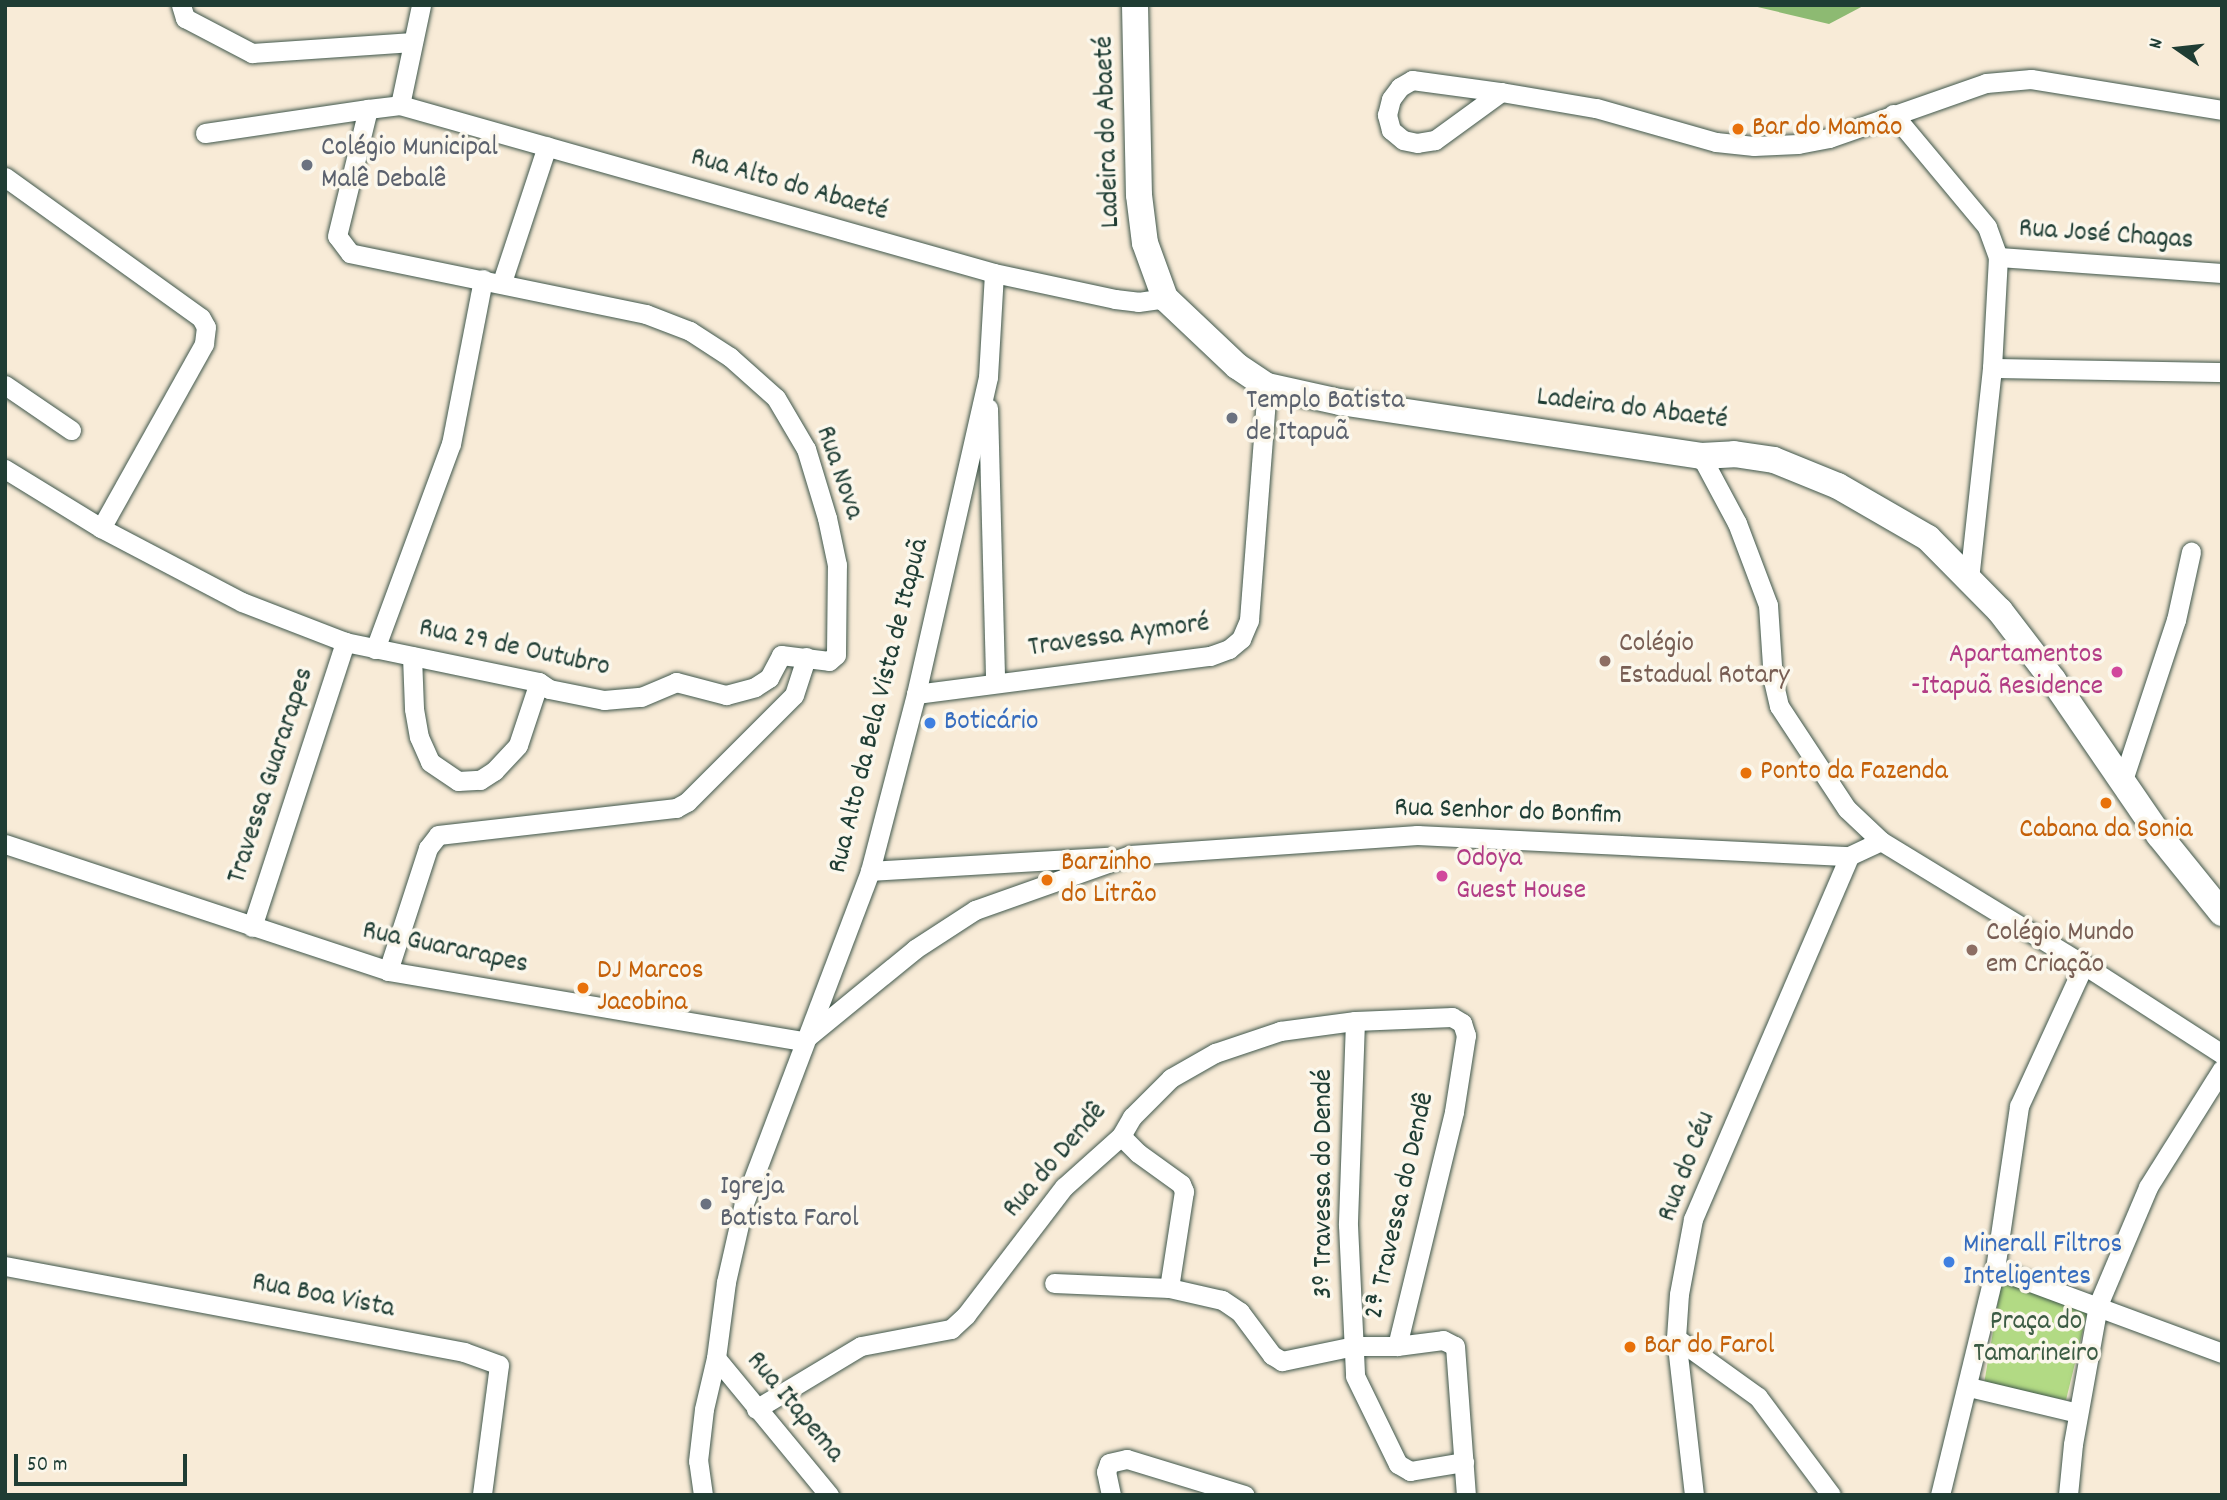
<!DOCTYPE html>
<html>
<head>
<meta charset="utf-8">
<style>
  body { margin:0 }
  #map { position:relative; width:2227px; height:1500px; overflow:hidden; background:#f8ebd7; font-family:Dekko,sans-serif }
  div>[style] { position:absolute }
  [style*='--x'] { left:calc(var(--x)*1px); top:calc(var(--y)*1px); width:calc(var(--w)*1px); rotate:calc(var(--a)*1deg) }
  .green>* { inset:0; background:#b2da84 }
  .forest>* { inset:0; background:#8dba72 }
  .roads { filter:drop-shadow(0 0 2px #40574c) drop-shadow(0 0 2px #40574c) }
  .street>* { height:19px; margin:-9.5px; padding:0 9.5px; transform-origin:9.5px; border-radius:9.5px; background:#fff }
  .secondary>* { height:26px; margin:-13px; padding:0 13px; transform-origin:13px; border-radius:13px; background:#fff }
  .dots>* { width:19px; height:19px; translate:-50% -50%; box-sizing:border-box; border:4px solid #fbf7ec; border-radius:50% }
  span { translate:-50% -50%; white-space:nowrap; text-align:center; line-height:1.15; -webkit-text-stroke:7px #fbf7ec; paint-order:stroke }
  .food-label { font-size:28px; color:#c56008 }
  .left { translate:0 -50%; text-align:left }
  .street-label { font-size:28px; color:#1f3d34 }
  .worship-label { font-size:28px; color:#5b616d }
  .education-label { font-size:28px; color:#785e54 }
  .hotel-label { font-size:28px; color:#b23c85 }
  .right { translate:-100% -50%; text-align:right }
  .shop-label { font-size:28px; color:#366cbe }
  .park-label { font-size:28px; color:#3c5c44 }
  .frame { position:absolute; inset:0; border:7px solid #1f3d34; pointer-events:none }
  .north { position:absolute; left:2143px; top:14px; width:70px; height:70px; -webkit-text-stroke:5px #fbf7ec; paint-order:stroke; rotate:284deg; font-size:19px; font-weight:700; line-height:28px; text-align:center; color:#1f3d34 }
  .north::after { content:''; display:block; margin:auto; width:24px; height:32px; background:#1f3d34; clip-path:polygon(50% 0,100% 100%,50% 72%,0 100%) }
  .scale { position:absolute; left:14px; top:1454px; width:173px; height:32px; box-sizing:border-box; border:4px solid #1f3d34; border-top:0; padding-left:9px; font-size:21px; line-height:24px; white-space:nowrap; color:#1f3d34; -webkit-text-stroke:5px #fbf7ec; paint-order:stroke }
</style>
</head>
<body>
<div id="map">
  <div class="green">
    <div style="clip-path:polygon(2002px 1279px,2088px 1310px,2066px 1400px,1984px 1384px)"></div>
  </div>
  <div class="forest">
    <div style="clip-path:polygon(1749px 5px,1865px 5px,1829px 24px)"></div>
  </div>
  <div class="roads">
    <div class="street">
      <div style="--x:181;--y:5;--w:14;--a:73"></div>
      <div style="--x:185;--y:18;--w:76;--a:27.6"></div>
      <div style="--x:252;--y:53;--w:161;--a:-3.9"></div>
      <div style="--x:1501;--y:92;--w:82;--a:144"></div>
      <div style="--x:1435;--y:140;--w:18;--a:171"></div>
      <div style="--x:1417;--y:143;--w:14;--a:-168"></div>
      <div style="--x:1403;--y:140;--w:16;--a:-140"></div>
      <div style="--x:1391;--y:130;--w:16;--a:-105"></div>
      <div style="--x:1387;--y:115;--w:16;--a:-76"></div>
      <div style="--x:1391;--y:99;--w:15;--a:-53"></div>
      <div style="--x:1400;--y:87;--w:14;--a:-30"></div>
      <div style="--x:1412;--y:80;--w:90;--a:7.7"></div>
      <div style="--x:1501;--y:92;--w:96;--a:9.6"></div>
      <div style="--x:1596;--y:108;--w:125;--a:15.8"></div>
      <div style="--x:1716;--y:142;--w:38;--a:6"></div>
      <div style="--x:1754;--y:146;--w:44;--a:-2.6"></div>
      <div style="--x:1798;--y:144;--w:32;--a:-11"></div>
      <div style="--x:1829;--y:138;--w:166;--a:-19.3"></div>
      <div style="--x:1986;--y:83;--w:45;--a:-5.1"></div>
      <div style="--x:2031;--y:79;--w:193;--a:9.2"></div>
      <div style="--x:400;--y:105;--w:102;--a:-78.1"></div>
      <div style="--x:1893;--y:114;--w:147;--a:50.2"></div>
      <div style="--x:1987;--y:227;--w:32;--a:70"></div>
      <div style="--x:1998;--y:257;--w:111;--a:93.1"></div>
      <div style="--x:1992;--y:368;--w:213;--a:96.2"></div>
      <div style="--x:205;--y:133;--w:165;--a:-8.4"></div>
      <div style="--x:5;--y:177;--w:241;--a:35.7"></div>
      <div style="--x:201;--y:318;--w:10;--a:61"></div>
      <div style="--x:206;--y:327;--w:17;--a:97"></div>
      <div style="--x:204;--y:344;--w:211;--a:119.2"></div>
      <div style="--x:1998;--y:257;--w:225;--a:4.1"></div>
      <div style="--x:502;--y:282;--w:143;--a:-71.7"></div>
      <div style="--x:1992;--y:368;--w:230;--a:1"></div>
      <div style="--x:5;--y:385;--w:80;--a:34.3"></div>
      <div style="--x:988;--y:408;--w:275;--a:88.5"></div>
      <div style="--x:1701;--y:456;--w:76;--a:61.8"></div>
      <div style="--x:1737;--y:523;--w:88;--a:69.3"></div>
      <div style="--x:1768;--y:605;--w:75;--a:86.2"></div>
      <div style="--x:1773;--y:680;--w:27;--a:77"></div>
      <div style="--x:1779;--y:706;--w:123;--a:56.6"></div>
      <div style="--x:1847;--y:809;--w:47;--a:43.3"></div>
      <div style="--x:1881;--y:841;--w:238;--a:31.4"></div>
      <div style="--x:2084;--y:965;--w:164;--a:32.8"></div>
      <div style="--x:5;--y:469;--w:113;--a:31.6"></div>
      <div style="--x:101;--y:528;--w:159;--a:27.7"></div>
      <div style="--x:242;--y:602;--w:110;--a:21.2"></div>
      <div style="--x:345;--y:642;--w:198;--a:11.7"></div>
      <div style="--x:539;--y:682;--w:12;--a:35"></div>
      <div style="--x:549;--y:689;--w:56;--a:11.3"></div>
      <div style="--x:604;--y:700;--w:37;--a:-5"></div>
      <div style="--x:641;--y:697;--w:38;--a:-23"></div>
      <div style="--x:676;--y:682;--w:52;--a:14.6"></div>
      <div style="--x:726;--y:695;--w:30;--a:-15"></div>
      <div style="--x:755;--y:687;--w:17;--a:-33"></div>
      <div style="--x:769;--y:678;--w:26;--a:-62"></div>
      <div style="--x:781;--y:655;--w:48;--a:7.1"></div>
      <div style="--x:829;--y:661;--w:9;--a:-41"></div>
      <div style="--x:836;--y:655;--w:90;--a:-89.4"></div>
      <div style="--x:837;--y:565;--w:48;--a:-102"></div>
      <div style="--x:827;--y:518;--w:72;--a:-106.9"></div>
      <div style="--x:806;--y:449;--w:59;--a:-120.5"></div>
      <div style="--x:776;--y:398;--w:62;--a:-138.3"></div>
      <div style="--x:730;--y:357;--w:48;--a:-147"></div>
      <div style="--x:690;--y:331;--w:47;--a:-158.9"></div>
      <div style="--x:646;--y:314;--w:302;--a:-168.4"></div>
      <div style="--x:350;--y:253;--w:21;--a:-127"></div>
      <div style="--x:337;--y:236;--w:131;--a:-76.3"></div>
      <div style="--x:368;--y:109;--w:32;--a:-7"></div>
      <div style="--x:400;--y:105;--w:617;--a:15.79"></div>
      <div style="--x:994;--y:273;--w:124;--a:12.1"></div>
      <div style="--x:1115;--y:299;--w:23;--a:7"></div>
      <div style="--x:1138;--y:302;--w:27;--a:-8"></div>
      <div style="--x:375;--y:649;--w:219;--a:-69.7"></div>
      <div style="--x:451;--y:444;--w:168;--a:-79"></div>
      <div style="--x:412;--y:656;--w:53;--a:87.8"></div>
      <div style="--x:414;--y:709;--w:28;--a:80"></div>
      <div style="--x:419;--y:737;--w:27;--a:66"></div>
      <div style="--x:430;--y:762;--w:34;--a:34"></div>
      <div style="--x:458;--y:781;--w:22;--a:-3"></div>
      <div style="--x:480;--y:780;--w:17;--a:-33"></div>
      <div style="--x:494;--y:771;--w:35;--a:-47"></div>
      <div style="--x:518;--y:745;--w:66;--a:-71.6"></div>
      <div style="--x:916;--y:694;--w:296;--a:-7.4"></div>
      <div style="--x:1210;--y:656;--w:20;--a:-20"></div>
      <div style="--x:1229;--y:649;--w:16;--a:-40"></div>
      <div style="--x:1241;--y:639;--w:21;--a:-67"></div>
      <div style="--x:1249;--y:620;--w:235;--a:-85.6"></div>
      <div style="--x:2123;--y:780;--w:169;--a:-71.7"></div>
      <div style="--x:2176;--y:620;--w:70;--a:-77.6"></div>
      <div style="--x:5;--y:844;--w:404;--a:18.3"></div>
      <div style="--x:388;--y:971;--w:421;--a:9.6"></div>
      <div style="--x:870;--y:871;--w:238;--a:-3.4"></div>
      <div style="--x:252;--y:927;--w:300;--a:-71.9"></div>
      <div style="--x:388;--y:971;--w:129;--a:-72"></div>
      <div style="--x:428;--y:848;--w:16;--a:-52"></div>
      <div style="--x:438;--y:835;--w:240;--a:-6.5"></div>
      <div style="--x:676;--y:808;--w:13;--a:-29"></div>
      <div style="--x:687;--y:802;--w:151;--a:-45"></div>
      <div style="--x:794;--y:695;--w:40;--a:-72"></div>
      <div style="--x:1355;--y:1021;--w:204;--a:92"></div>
      <div style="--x:1348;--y:1225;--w:151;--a:87.3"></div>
      <div style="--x:1355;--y:1376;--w:98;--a:64"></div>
      <div style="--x:1398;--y:1464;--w:14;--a:30"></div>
      <div style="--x:1410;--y:1471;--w:55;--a:-9.5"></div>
      <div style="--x:804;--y:1040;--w:144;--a:-39.3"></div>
      <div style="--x:915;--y:949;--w:72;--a:-33"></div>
      <div style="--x:975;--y:910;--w:164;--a:-19.5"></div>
      <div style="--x:1130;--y:855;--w:288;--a:-4"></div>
      <div style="--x:1417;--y:835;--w:433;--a:2.8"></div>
      <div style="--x:1849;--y:856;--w:35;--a:-25"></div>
      <div style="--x:1121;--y:1136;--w:24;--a:45"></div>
      <div style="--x:1138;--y:1153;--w:53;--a:35.8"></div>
      <div style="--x:1181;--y:1184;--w:8;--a:67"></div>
      <div style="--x:1184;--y:1191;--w:98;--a:98.8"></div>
      <div style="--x:5;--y:1266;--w:467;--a:10.6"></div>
      <div style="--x:464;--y:1352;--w:37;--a:20"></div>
      <div style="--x:499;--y:1365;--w:131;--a:97.5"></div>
      <div style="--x:1995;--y:1269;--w:242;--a:20.3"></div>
      <div style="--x:1676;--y:1338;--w:101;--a:35.7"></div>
      <div style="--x:1758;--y:1397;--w:122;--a:53.3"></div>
      <div style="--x:1397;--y:1346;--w:46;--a:-7.4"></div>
      <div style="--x:1443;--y:1340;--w:13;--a:27"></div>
      <div style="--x:1455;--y:1346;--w:149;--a:85.8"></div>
      <div style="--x:716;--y:1358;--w:178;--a:50.5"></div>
      <div style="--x:1969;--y:1387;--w:112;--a:13.4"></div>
      <div style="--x:756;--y:1409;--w:122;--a:-31"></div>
      <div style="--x:861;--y:1346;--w:92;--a:-10.7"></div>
      <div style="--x:951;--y:1329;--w:21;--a:-43"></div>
      <div style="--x:966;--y:1315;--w:161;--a:-52.6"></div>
      <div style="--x:1064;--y:1187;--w:76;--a:-41.8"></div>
      <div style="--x:1121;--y:1136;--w:22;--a:-60"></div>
      <div style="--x:1132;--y:1117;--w:55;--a:-45"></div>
      <div style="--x:1171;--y:1078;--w:51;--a:-29.6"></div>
      <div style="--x:1215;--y:1053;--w:69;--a:-18.7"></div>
      <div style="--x:1280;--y:1031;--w:76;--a:-7.6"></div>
      <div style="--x:1355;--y:1021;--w:97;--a:-2.4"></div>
      <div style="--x:1452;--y:1017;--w:12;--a:31"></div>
      <div style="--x:1462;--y:1023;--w:13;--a:72"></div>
      <div style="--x:1466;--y:1035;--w:78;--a:98.9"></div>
      <div style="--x:1454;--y:1112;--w:241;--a:103.7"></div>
      <div style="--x:1397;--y:1346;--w:43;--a:180"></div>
      <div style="--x:1354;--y:1346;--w:74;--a:168.2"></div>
      <div style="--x:1282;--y:1361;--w:12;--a:-149"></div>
      <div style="--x:1272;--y:1355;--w:54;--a:-126.7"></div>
      <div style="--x:1240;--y:1312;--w:22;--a:-146"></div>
      <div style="--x:1222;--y:1300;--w:54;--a:-167.2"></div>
      <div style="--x:1169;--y:1288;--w:115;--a:-177.5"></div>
      <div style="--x:703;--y:1495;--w:34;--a:-98"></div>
      <div style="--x:698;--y:1461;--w:52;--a:-83.4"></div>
      <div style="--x:704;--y:1409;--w:52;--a:-76.8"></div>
      <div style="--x:716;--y:1358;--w:77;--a:-82.5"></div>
      <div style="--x:726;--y:1282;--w:81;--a:-77.2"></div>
      <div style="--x:744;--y:1203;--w:355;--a:-69.2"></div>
      <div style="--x:870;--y:871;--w:183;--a:-75.4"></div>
      <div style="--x:916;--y:694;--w:325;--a:-77.2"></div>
      <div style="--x:988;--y:377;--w:104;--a:-86.7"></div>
      <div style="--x:1111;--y:1495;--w:24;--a:-102"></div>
      <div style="--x:1106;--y:1472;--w:9;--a:-72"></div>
      <div style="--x:1109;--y:1463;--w:18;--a:-13"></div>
      <div style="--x:1127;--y:1459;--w:123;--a:17"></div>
      <div style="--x:1694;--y:1495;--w:158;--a:-96.5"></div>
      <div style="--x:1676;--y:1338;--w:44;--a:-86.1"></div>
      <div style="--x:1679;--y:1294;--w:76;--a:-79.4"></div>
      <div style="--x:1693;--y:1219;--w:395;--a:-66.7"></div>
      <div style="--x:1940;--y:1495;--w:233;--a:-76.3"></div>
      <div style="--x:1995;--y:1269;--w:165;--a:-81.6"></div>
      <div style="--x:2019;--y:1106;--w:155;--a:-65.3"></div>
      <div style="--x:2068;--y:1495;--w:51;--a:-84.4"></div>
      <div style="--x:2073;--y:1444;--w:141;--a:-79.8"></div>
      <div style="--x:2098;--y:1305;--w:128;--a:-67"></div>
      <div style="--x:2148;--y:1187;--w:139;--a:-57.9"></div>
    </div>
    <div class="secondary">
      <div style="--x:1135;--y:5;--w:190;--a:88.8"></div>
      <div style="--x:1139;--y:195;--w:48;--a:82.9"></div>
      <div style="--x:1145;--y:243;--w:59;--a:70"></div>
      <div style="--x:1165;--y:298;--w:99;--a:43.4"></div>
      <div style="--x:1237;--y:366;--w:36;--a:34"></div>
      <div style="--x:1267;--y:386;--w:75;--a:12.4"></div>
      <div style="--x:1340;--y:402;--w:365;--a:8.5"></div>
      <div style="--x:1701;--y:456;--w:33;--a:-3"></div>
      <div style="--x:1734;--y:454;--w:40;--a:8.5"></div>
      <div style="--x:1774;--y:460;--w:69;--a:22.1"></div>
      <div style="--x:1838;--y:486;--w:104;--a:30"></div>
      <div style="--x:1928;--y:538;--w:103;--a:45.4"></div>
      <div style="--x:2000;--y:611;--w:87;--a:52.5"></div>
      <div style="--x:2053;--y:680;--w:188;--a:55.6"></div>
      <div style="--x:2159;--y:835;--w:100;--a:51.1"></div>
    </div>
  </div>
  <div class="dots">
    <div style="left:1738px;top:129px;background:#e8710a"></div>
    <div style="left:307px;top:165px;background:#6b7280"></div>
    <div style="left:1232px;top:418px;background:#6b7280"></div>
    <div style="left:1605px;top:661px;background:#8d6e63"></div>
    <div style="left:2117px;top:672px;background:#d1479c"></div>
    <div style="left:930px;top:723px;background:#3f7fe0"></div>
    <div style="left:1746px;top:773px;background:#e8710a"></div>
    <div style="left:2106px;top:803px;background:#e8710a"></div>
    <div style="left:1442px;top:876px;background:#d1479c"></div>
    <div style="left:1047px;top:880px;background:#e8710a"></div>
    <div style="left:1972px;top:950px;background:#8d6e63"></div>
    <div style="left:583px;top:988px;background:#e8710a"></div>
    <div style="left:706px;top:1204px;background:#6b7280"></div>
    <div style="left:1949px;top:1262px;background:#3f7fe0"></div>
    <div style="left:1630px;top:1347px;background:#e8710a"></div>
  </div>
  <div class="food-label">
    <span class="left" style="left:1752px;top:129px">Bar do Mamão</span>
    <span class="left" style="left:1760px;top:773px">Ponto da Fazenda</span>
    <span style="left:2106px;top:831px">Cabana da Sonia</span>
    <span class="left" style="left:1061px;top:880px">Barzinho<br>do Litrão</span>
    <span class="left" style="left:597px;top:988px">DJ Marcos<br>Jacobina</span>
    <span class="left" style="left:1644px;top:1347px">Bar do Farol</span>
  </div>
  <div class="street-label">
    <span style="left:1109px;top:132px;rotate:-92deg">Ladeira do Abaeté</span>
    <span style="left:789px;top:186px;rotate:16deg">Rua Alto do Abaeté</span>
    <span style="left:2106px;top:236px;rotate:4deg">Rua José Chagas</span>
    <span style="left:1632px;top:410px;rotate:7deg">Ladeira do Abaeté</span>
    <span style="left:838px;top:473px;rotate:71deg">Rua Nova</span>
    <span style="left:1119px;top:637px;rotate:-8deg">Travessa Aymoré</span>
    <span style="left:514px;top:649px;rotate:12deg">Rua 29 de Outubro</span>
    <span style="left:880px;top:706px;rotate:-76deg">Rua Alto da Bela Vista de Itapuã</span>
    <span style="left:272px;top:776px;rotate:-72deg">Travessa Guararapes</span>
    <span style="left:1508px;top:813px;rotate:2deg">Rua Senhor do Bonfim</span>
    <span style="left:445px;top:949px;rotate:12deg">Rua Guararapes</span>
    <span style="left:1056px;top:1161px;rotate:-49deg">Rua do Dendê</span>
    <span style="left:1688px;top:1167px;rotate:-69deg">Rua do Céu</span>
    <span style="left:1325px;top:1184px;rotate:-90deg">3º Travessa do Dendé</span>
    <span style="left:1401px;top:1206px;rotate:-77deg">2ª Travessa do Dendê</span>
    <span style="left:323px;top:1297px;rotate:11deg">Rua Boa Vista</span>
    <span style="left:794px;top:1408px;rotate:50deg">Rua Itapema</span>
  </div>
  <div class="worship-label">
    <span class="left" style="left:321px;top:165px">Colégio Municipal<br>Malê Debalê</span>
    <span class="left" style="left:1246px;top:418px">Templo Batista<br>de Itapuã</span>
    <span class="left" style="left:720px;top:1204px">Igreja<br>Batista Farol</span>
  </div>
  <div class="education-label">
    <span class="left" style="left:1619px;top:661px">Colégio<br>Estadual Rotary</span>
    <span class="left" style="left:1986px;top:950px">Colégio Mundo<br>em Criação</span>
  </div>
  <div class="hotel-label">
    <span class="right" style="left:2103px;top:672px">Apartamentos<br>-Itapuã Residence</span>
    <span class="left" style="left:1456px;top:876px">Odoya<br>Guest House</span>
  </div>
  <div class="shop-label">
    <span class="left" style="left:944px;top:723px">Boticário</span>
    <span class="left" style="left:1963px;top:1262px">Minerall Filtros<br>Inteligentes</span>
  </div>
  <div class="park-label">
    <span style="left:2036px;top:1339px">Praça do<br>Tamarineiro</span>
  </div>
  <div class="frame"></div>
  <div class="north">N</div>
  <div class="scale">50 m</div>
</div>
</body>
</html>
